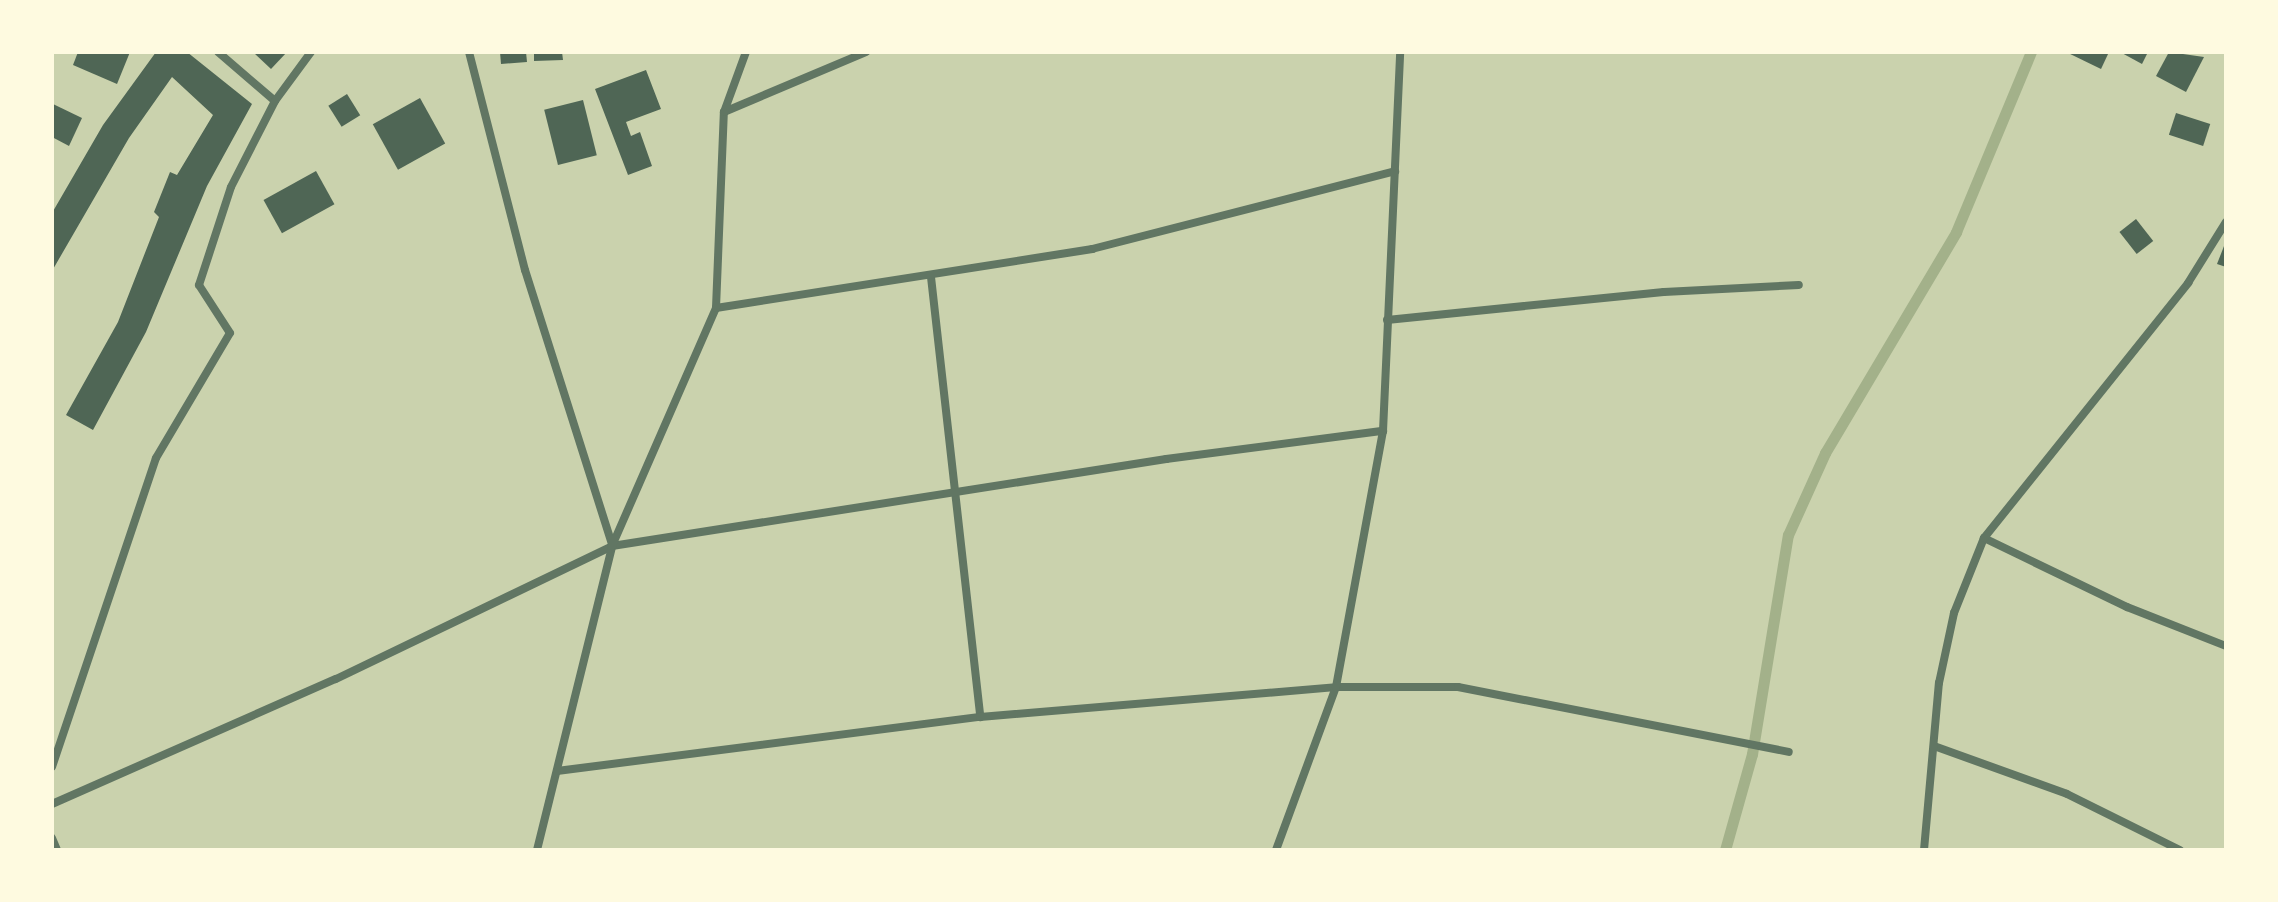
<!DOCTYPE html>
<html>
<head>
<meta charset="utf-8">
<style>
  body { margin:0 }
  #map { position:relative; width:2278px; height:902px; overflow:hidden; background:#e9edc9; font-family:"Noto Serif",serif }
  div>[style] { position:absolute }
  [style*='--x'] { left:calc(var(--x)*1px); top:calc(var(--y)*1px); width:calc(var(--w)*1px); rotate:calc(var(--a)*1deg) }
  .green>* { inset:0; background:#cad2ad; transform-origin:0 0 }
  .stream>* { height:11px; margin:-5.5px; padding:0 5.5px; transform-origin:5.5px; border-radius:5.5px; background:#a3b18a }
  .building>* { inset:0; background:#4f6655; transform-origin:0 0 }
  .minor>* { height:8px; margin:-4px; padding:0 4px; transform-origin:4px; border-radius:4px; background:#617663 }
  span { translate:-50% -50%; white-space:nowrap; text-align:center; line-height:1.15; -webkit-text-stroke:6px #fefae0; paint-order:stroke }
  .frame { position:absolute; inset:0; border:54px solid #fefae0; pointer-events:none }
</style>
</head>
<body>
<div id="map">
  <div class="green">
    <div style="left:52px;top:52px;width:2174px;height:798px"></div>
  </div>
  <div class="stream">
    <div style="--x:1725;--y:850;--w:100;--a:-74.3"></div>
    <div style="--x:1752;--y:754;--w:222;--a:-80.7"></div>
    <div style="--x:1788;--y:535;--w:90;--a:-65.7"></div>
    <div style="--x:1825;--y:453;--w:257;--a:-59.3"></div>
    <div style="--x:1956;--y:232;--w:195;--a:-67.4"></div>
  </div>
  <div class="building">
    <div style="clip-path:polygon(78px 52px,130px 52px,117px 84px,73px 65px)"></div>
    <div style="clip-path:polygon(156px 52px,187px 52px,252px 104px,207px 186px,146px 332px,93px 430px,66px 415px,118px 322px,159px 217px,154px 212px,170px 172px,177px 175px,213px 115px,172px 77px,129px 138px,52px 271px,52px 213px,103px 125px)"></div>
    <div style="clip-path:polygon(253px 52px,287px 52px,271px 69px)"></div>
    <div style="clip-path:polygon(500px 52px,526px 52px,527px 62px,501px 64px)"></div>
    <div style="clip-path:polygon(534px 52px,562px 52px,563px 60px,534px 61px)"></div>
    <div style="clip-path:polygon(2066px 52px,2109px 52px,2101px 69px)"></div>
    <div style="clip-path:polygon(2120px 52px,2148px 52px,2142px 64px)"></div>
    <div style="clip-path:polygon(2169px 52px,2204px 57px,2186px 92px,2156px 76px)"></div>
    <div style="clip-path:polygon(646px 70px,661px 109px,626px 122px,631px 136px,640px 132px,652px 166px,628px 175px,595px 89px)"></div>
    <div style="left:347px;top:94px;width:25px;height:22px;rotate:58deg"></div>
    <div style="left:420px;top:98px;width:52px;height:54px;rotate:61deg"></div>
    <div style="left:583px;top:100px;width:57px;height:40px;rotate:76deg"></div>
    <div style="clip-path:polygon(53px 104px,82px 118px,69px 146px,52px 137px)"></div>
    <div style="left:2176px;top:113px;width:36px;height:23px;rotate:18deg"></div>
    <div style="left:316px;top:171px;width:38px;height:60px;rotate:61deg"></div>
    <div style="left:2136px;top:219px;width:28px;height:21px;rotate:52deg"></div>
    <div style="clip-path:polygon(2226px 241px,2226px 267px,2217px 264px)"></div>
  </div>
  <div class="minor">
    <div style="--x:218;--y:52;--w:75;--a:40.7"></div>
    <div style="--x:469;--y:52;--w:225;--a:75.6"></div>
    <div style="--x:525;--y:270;--w:288;--a:72.4"></div>
    <div style="--x:724;--y:112;--w:154;--a:-22.9"></div>
    <div style="--x:931;--y:277;--w:443;--a:83.6"></div>
    <div style="--x:716;--y:308;--w:381;--a:-8.9"></div>
    <div style="--x:1092;--y:249;--w:313;--a:-14.4"></div>
    <div style="--x:1387;--y:320;--w:278;--a:-5.8"></div>
    <div style="--x:1664;--y:292;--w:135;--a:-3"></div>
    <div style="--x:1984;--y:538;--w:159;--a:25.8"></div>
    <div style="--x:2127;--y:607;--w:106;--a:21.5"></div>
    <div style="--x:1934;--y:746;--w:141;--a:19.8"></div>
    <div style="--x:2067;--y:794;--w:126;--a:26.4"></div>
    <div style="--x:52;--y:767;--w:326;--a:-71.4"></div>
    <div style="--x:156;--y:458;--w:145;--a:-59.4"></div>
    <div style="--x:230;--y:333;--w:57;--a:-122.9"></div>
    <div style="--x:199;--y:285;--w:103;--a:-71.9"></div>
    <div style="--x:231;--y:187;--w:97;--a:-62.9"></div>
    <div style="--x:275;--y:101;--w:61;--a:-53.7"></div>
    <div style="--x:557;--y:771;--w:426;--a:-7.3"></div>
    <div style="--x:980;--y:717;--w:357;--a:-4.8"></div>
    <div style="--x:1336;--y:687;--w:122;--a:0"></div>
    <div style="--x:1458;--y:687;--w:337;--a:11.1"></div>
    <div style="--x:52;--y:804;--w:310;--a:-23.8"></div>
    <div style="--x:336;--y:679;--w:306;--a:-25.7"></div>
    <div style="--x:612;--y:546;--w:561;--a:-8.92"></div>
    <div style="--x:1166;--y:459;--w:219;--a:-7.4"></div>
    <div style="--x:52;--y:838;--w:13;--a:67"></div>
    <div style="--x:537;--y:850;--w:313;--a:-76.1"></div>
    <div style="--x:612;--y:546;--w:260;--a:-66.4"></div>
    <div style="--x:716;--y:308;--w:196;--a:-87.7"></div>
    <div style="--x:724;--y:112;--w:64;--a:-69.9"></div>
    <div style="--x:1276;--y:850;--w:174;--a:-69.8"></div>
    <div style="--x:1336;--y:687;--w:260;--a:-79.6"></div>
    <div style="--x:1383;--y:431;--w:379;--a:-87.4"></div>
    <div style="--x:1924;--y:850;--w:168;--a:-84.9"></div>
    <div style="--x:1939;--y:683;--w:72;--a:-77.9"></div>
    <div style="--x:1954;--y:613;--w:81;--a:-68.2"></div>
    <div style="--x:1984;--y:538;--w:327;--a:-51.3"></div>
    <div style="--x:2188;--y:283;--w:72;--a:-58.1"></div>
  </div>
  <div class="frame"></div>
</div>
</body>
</html>
